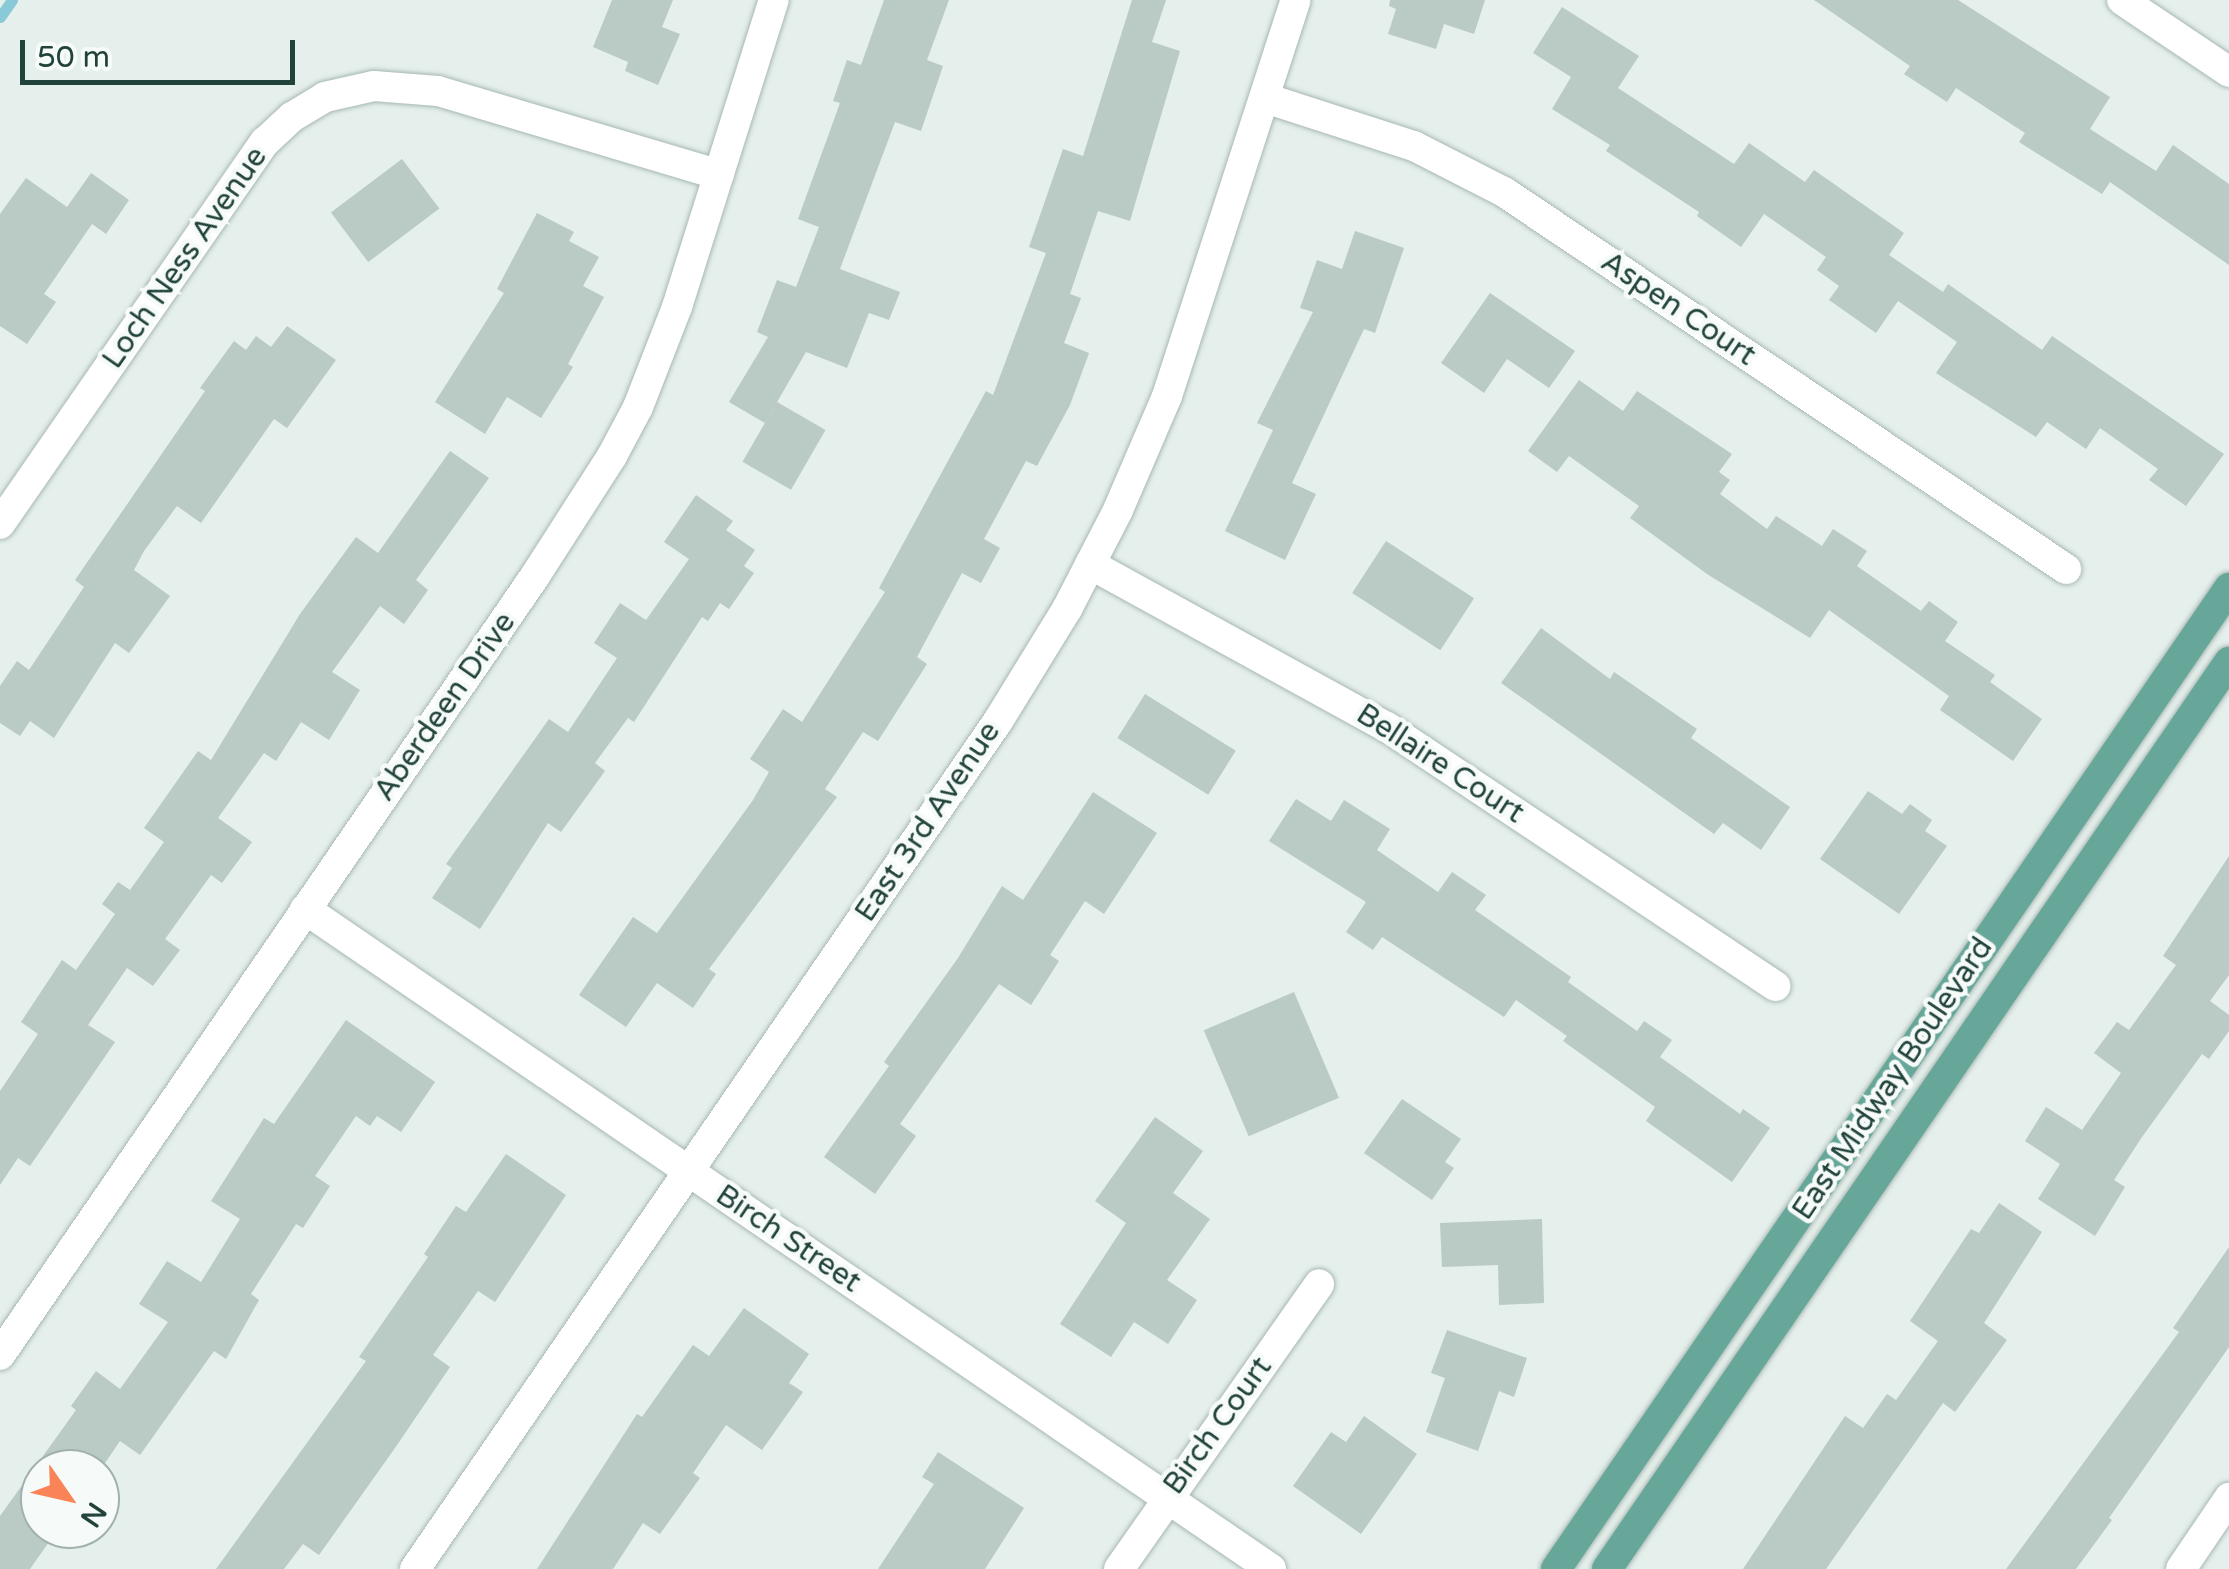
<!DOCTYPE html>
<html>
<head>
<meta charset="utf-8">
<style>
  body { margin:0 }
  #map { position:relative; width:2229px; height:1569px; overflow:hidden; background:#e5efeb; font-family:"Varela Round",sans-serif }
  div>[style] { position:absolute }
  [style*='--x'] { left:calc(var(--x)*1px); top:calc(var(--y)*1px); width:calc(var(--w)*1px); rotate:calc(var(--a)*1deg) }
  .stream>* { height:11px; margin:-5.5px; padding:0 5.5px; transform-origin:5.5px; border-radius:5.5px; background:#8ac9d7 }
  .building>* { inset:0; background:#bacac4; transform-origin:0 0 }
  .roads { filter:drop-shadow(0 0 2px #a7b8b3) drop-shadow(0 0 2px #a7b8b3) }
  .minor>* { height:30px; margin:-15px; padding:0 15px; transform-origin:15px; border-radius:15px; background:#fff }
  .major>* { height:30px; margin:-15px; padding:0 15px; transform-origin:15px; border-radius:15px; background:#67a799 }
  span { translate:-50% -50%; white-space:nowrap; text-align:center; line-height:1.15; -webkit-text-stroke:9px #f6fbf9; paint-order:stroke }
  .street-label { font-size:30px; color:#22433b }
  .north { position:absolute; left:20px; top:1449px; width:100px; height:100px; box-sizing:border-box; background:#f6fbf9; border:2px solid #a1b1ad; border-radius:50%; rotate:124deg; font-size:28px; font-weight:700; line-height:40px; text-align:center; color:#22433b }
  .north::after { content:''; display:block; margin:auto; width:35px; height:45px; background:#fa8457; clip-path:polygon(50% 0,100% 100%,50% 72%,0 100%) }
  .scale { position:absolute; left:20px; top:40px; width:275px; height:45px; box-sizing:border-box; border:5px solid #22433b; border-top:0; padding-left:12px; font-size:30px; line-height:35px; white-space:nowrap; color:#22433b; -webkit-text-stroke:8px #f6fbf9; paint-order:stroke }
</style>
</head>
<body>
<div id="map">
  <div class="stream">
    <div style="--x:0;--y:17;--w:21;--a:-55"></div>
  </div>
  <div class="building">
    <div style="clip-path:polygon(612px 0,673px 0,662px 27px,680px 34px,658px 85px,625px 71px,628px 62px,593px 47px)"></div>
    <div style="clip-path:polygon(884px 0,949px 0,927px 60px,943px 66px,921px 131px,895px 122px,840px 269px,900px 292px,889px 320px,869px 313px,847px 368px,806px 352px,765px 423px,729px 402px,768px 337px,757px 332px,777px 280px,796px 287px,819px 227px,798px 219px,840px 103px,833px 101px,847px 60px,861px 65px)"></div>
    <div style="clip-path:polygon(1132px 0,1166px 0,1152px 42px,1180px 51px,1130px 221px,1098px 211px,1070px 294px,1081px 298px,1064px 343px,1089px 353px,1070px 405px,1037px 466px,1026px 461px,984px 539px,1000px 548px,981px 583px,962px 573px,917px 657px,927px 664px,878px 741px,863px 732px,825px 789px,837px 797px,709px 969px,716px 974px,693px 1008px,657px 983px,626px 1027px,579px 995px,633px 917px,657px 933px,753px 800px,769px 772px,750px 759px,783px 709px,802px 722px,885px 592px,879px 588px,986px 391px,993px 395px,1046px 253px,1029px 247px,1063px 149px,1083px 156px)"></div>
    <div style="clip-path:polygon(1390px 0,1485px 0,1474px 34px,1444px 24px,1436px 49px,1388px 34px,1396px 9px,1389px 6px)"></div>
    <div style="clip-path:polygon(1814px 0,1958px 0,2110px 97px,2090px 129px,2156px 171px,2173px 145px,2229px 184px,2229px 265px,2110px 182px,2102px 194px,2019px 142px,2025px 133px,1956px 88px,1947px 102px,1904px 74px,1910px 66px)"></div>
    <div style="clip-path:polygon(1562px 7px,1639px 56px,1618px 88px,1734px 164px,1749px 143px,1805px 182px,1814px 170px,1904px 233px,1889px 255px,1943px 292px,1948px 284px,2042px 350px,2052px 336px,2224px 454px,2186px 506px,2149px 480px,2158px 469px,2100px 428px,2086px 449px,2047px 422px,2036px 437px,1936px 373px,1957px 342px,1898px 301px,1876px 333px,1829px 300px,1839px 286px,1817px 270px,1826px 257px,1764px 214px,1741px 247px,1697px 216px,1699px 212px,1606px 151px,1610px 145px,1552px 109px,1571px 77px,1533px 53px)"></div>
    <div style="left:402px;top:159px;width:62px;height:89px;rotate:53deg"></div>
    <div style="clip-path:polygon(91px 173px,129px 200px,106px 234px,92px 224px,44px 294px,56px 302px,27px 344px,0 326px,0 214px,26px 178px,67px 207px)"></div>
    <div style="clip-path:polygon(537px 213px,574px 232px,569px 241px,599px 257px,583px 286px,604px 297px,568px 364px,573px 367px,541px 418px,507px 397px,485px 434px,435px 402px,504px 293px,497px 289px)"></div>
    <div style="clip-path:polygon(1355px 231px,1404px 248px,1375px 333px,1364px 329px,1292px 483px,1316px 494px,1285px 560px,1225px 531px,1273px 430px,1257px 423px,1313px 312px,1300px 308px,1317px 260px,1342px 269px)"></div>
    <div style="clip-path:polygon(1490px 293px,1575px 351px,1549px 388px,1507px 359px,1484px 393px,1441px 363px)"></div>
    <div style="clip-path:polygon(287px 326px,336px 360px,287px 428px,274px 419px,201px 523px,177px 506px,144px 551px,134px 570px,170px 596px,129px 653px,115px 643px,54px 738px,30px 721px,20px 736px,0 723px,0 686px,17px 661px,29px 670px,84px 587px,75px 580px,205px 391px,200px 388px,234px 341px,246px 350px,256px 336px,271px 347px)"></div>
    <div style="clip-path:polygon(1579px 380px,1623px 411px,1637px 391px,1732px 454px,1719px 472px,1730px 480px,1720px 494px,1767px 529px,1776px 516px,1822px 546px,1833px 529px,1867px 551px,1857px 566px,1921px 611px,1929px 601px,1958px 622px,1945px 641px,1995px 675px,1990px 682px,2042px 719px,2013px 761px,1940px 710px,1949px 696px,1829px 610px,1810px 638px,1707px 574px,1630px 518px,1639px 506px,1569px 456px,1557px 472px,1528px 451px)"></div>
    <div style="left:777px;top:402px;width:56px;height:69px;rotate:30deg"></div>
    <div style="clip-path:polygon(450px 451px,489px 478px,416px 580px,428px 590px,404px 624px,380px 606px,332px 672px,360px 690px,329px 740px,301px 722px,276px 761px,264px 753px,218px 818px,252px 842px,222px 883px,211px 875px,165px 939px,180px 950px,153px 986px,127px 968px,88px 1025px,115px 1042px,30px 1166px,18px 1158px,0 1185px,0 1091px,38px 1034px,21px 1022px,62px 960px,76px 970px,115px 914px,102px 904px,118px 882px,130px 890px,164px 842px,144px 828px,198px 751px,211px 760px,300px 614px,356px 537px,378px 553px)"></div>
    <div style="clip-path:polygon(696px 495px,733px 521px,726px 530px,755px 550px,744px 566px,754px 573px,729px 609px,720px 603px,708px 621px,702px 617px,634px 722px,628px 718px,595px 763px,605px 771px,561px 832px,548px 823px,480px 929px,432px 898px,452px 868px,446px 864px,549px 719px,568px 732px,617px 658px,594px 643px,620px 603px,646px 620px,689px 559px,664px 542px)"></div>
    <div style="left:1386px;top:541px;width:105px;height:62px;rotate:33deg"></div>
    <div style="clip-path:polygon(1541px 628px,1610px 679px,1614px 672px,1697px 729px,1691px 738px,1790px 807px,1761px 850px,1723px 823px,1714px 834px,1501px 683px)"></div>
    <div style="left:1145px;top:694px;width:107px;height:52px;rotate:32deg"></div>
    <div style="clip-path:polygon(1868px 791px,1902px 814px,1910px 804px,1932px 820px,1925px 831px,1947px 846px,1899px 914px,1820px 859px)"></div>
    <div style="clip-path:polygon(1093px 792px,1157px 833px,1104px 914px,1085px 901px,1050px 955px,1059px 961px,1031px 1005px,999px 984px,900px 1124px,916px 1136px,875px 1194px,824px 1157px,889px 1066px,884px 1062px,958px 958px,1002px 886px,1023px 900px)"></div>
    <div style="clip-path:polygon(1296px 799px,1331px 821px,1344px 800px,1390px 829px,1377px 850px,1438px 892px,1452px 872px,1486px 895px,1475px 910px,1571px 977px,1568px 982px,1637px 1031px,1644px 1021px,1672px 1040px,1660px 1057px,1740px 1114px,1743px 1109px,1770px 1128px,1732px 1182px,1646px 1121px,1655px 1107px,1563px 1041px,1567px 1036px,1516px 1000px,1504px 1017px,1382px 937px,1373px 950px,1346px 932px,1366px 902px,1269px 841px)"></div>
    <div style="clip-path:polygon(2229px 856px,2229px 975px,2210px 1001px,2229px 1015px,2229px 1031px,2209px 1059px,2202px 1054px,2142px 1137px,2114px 1180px,2125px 1187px,2095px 1236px,2038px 1199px,2060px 1164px,2025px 1141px,2046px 1107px,2082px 1130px,2121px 1073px,2094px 1053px,2117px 1022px,2129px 1030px,2176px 965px,2163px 956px)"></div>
    <div style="left:1294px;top:992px;width:115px;height:98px;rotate:67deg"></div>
    <div style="clip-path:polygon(346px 1020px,435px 1082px,401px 1132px,377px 1116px,370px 1126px,356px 1116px,315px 1176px,330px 1186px,303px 1228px,296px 1224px,251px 1294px,259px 1300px,226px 1359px,214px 1351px,140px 1455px,120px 1441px,101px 1469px,40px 1469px,40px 1529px,58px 1529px,30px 1569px,0 1569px,0 1516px,76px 1410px,71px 1406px,96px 1371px,120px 1389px,168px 1322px,139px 1304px,167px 1261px,201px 1282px,240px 1219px,211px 1201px,264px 1118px,274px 1124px)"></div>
    <div style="clip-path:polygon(1402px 1099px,1461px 1139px,1445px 1162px,1454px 1168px,1432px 1200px,1364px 1153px)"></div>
    <div style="clip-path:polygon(1155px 1117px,1203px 1151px,1173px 1193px,1210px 1219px,1167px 1280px,1197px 1300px,1168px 1344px,1134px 1322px,1111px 1357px,1060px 1324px,1126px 1223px,1095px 1201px)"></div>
    <div style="clip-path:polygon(506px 1154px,566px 1195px,495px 1302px,478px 1291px,433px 1355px,450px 1367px,395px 1448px,319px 1555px,303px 1544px,284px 1569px,216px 1569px,366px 1361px,359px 1357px,428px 1257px,424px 1254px,456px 1206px,466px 1212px)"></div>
    <div style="clip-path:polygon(1999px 1203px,2042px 1232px,1984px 1323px,2007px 1340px,1955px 1412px,1943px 1403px,1826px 1569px,1743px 1569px,1845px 1416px,1863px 1428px,1887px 1394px,1896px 1400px,1938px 1341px,1910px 1321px,1971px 1229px,1979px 1233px)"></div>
    <div style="clip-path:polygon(1542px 1219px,1544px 1303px,1499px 1305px,1498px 1265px,1442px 1267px,1440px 1223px)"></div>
    <div style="clip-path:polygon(2229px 1247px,2229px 1347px,2109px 1518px,2112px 1520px,2076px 1569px,2006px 1569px,2179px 1332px,2173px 1328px)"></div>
    <div style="clip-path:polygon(744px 1308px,809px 1354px,789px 1383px,803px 1392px,762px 1450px,726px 1425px,693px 1473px,700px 1478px,660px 1534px,643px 1523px,613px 1569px,537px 1569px,637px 1414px,642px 1417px,693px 1345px,709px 1356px)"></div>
    <div style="clip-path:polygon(1447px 1330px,1527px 1358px,1514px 1397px,1499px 1391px,1478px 1451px,1426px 1432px,1445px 1378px,1431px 1373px)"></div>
    <div style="clip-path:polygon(1364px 1416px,1417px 1454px,1361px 1534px,1293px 1486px,1331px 1432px,1346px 1442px)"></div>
    <div style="clip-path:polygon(938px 1452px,1024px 1508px,985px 1569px,878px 1569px,934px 1484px,922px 1477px)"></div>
  </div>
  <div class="roads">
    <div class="minor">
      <div style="--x:2122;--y:0;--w:129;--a:33.9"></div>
      <div style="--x:1265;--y:98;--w:157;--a:17.9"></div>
      <div style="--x:1414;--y:146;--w:101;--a:27.1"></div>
      <div style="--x:1504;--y:192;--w:677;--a:33.85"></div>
      <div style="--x:0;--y:524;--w:465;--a:-55.3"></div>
      <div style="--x:265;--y:142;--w:37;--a:-43"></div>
      <div style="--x:292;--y:117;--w:39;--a:-31"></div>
      <div style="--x:325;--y:97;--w:50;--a:-12.7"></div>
      <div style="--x:374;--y:86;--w:64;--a:4.5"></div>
      <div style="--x:438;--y:91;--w:293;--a:16.6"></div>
      <div style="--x:1090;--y:564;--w:339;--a:28.8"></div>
      <div style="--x:1387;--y:727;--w:467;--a:33.7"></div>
      <div style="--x:305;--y:909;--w:1170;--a:34.34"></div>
      <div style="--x:0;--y:1355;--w:945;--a:-55.52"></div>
      <div style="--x:535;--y:576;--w:143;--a:-57.3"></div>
      <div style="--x:612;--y:456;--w:55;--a:-62"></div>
      <div style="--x:638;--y:407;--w:107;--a:-68.7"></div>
      <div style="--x:677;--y:307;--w:322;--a:-72.5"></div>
      <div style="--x:415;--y:1569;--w:1029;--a:-55.49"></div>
      <div style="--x:998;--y:721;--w:132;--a:-58.4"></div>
      <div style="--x:1067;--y:609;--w:111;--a:-62.7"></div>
      <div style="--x:1118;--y:510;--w:124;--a:-66.7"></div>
      <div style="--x:1167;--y:396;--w:416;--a:-72"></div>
      <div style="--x:1119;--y:1569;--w:348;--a:-54.9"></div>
      <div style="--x:2181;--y:1569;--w:86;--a:-55.9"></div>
    </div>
    <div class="major">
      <div style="--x:1556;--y:1569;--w:1190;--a:-55.55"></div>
      <div style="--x:1607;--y:1569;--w:1100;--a:-55.56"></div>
    </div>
  </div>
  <div class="street-label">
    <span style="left:185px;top:258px;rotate:-55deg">Loch Ness Avenue</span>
    <span style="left:1678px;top:309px;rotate:34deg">Aspen Court</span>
    <span style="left:445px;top:707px;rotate:-55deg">Aberdeen Drive</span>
    <span style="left:1440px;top:764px;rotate:33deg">Bellaire Court</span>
    <span style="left:928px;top:822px;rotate:-56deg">East 3rd Avenue</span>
    <span style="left:1893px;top:1079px;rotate:-56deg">East Midway Boulevard</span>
    <span style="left:788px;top:1239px;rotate:34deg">Birch Street</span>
    <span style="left:1218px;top:1426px;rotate:-54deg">Birch Court</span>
  </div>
  <div class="north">N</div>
  <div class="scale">50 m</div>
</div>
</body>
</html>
